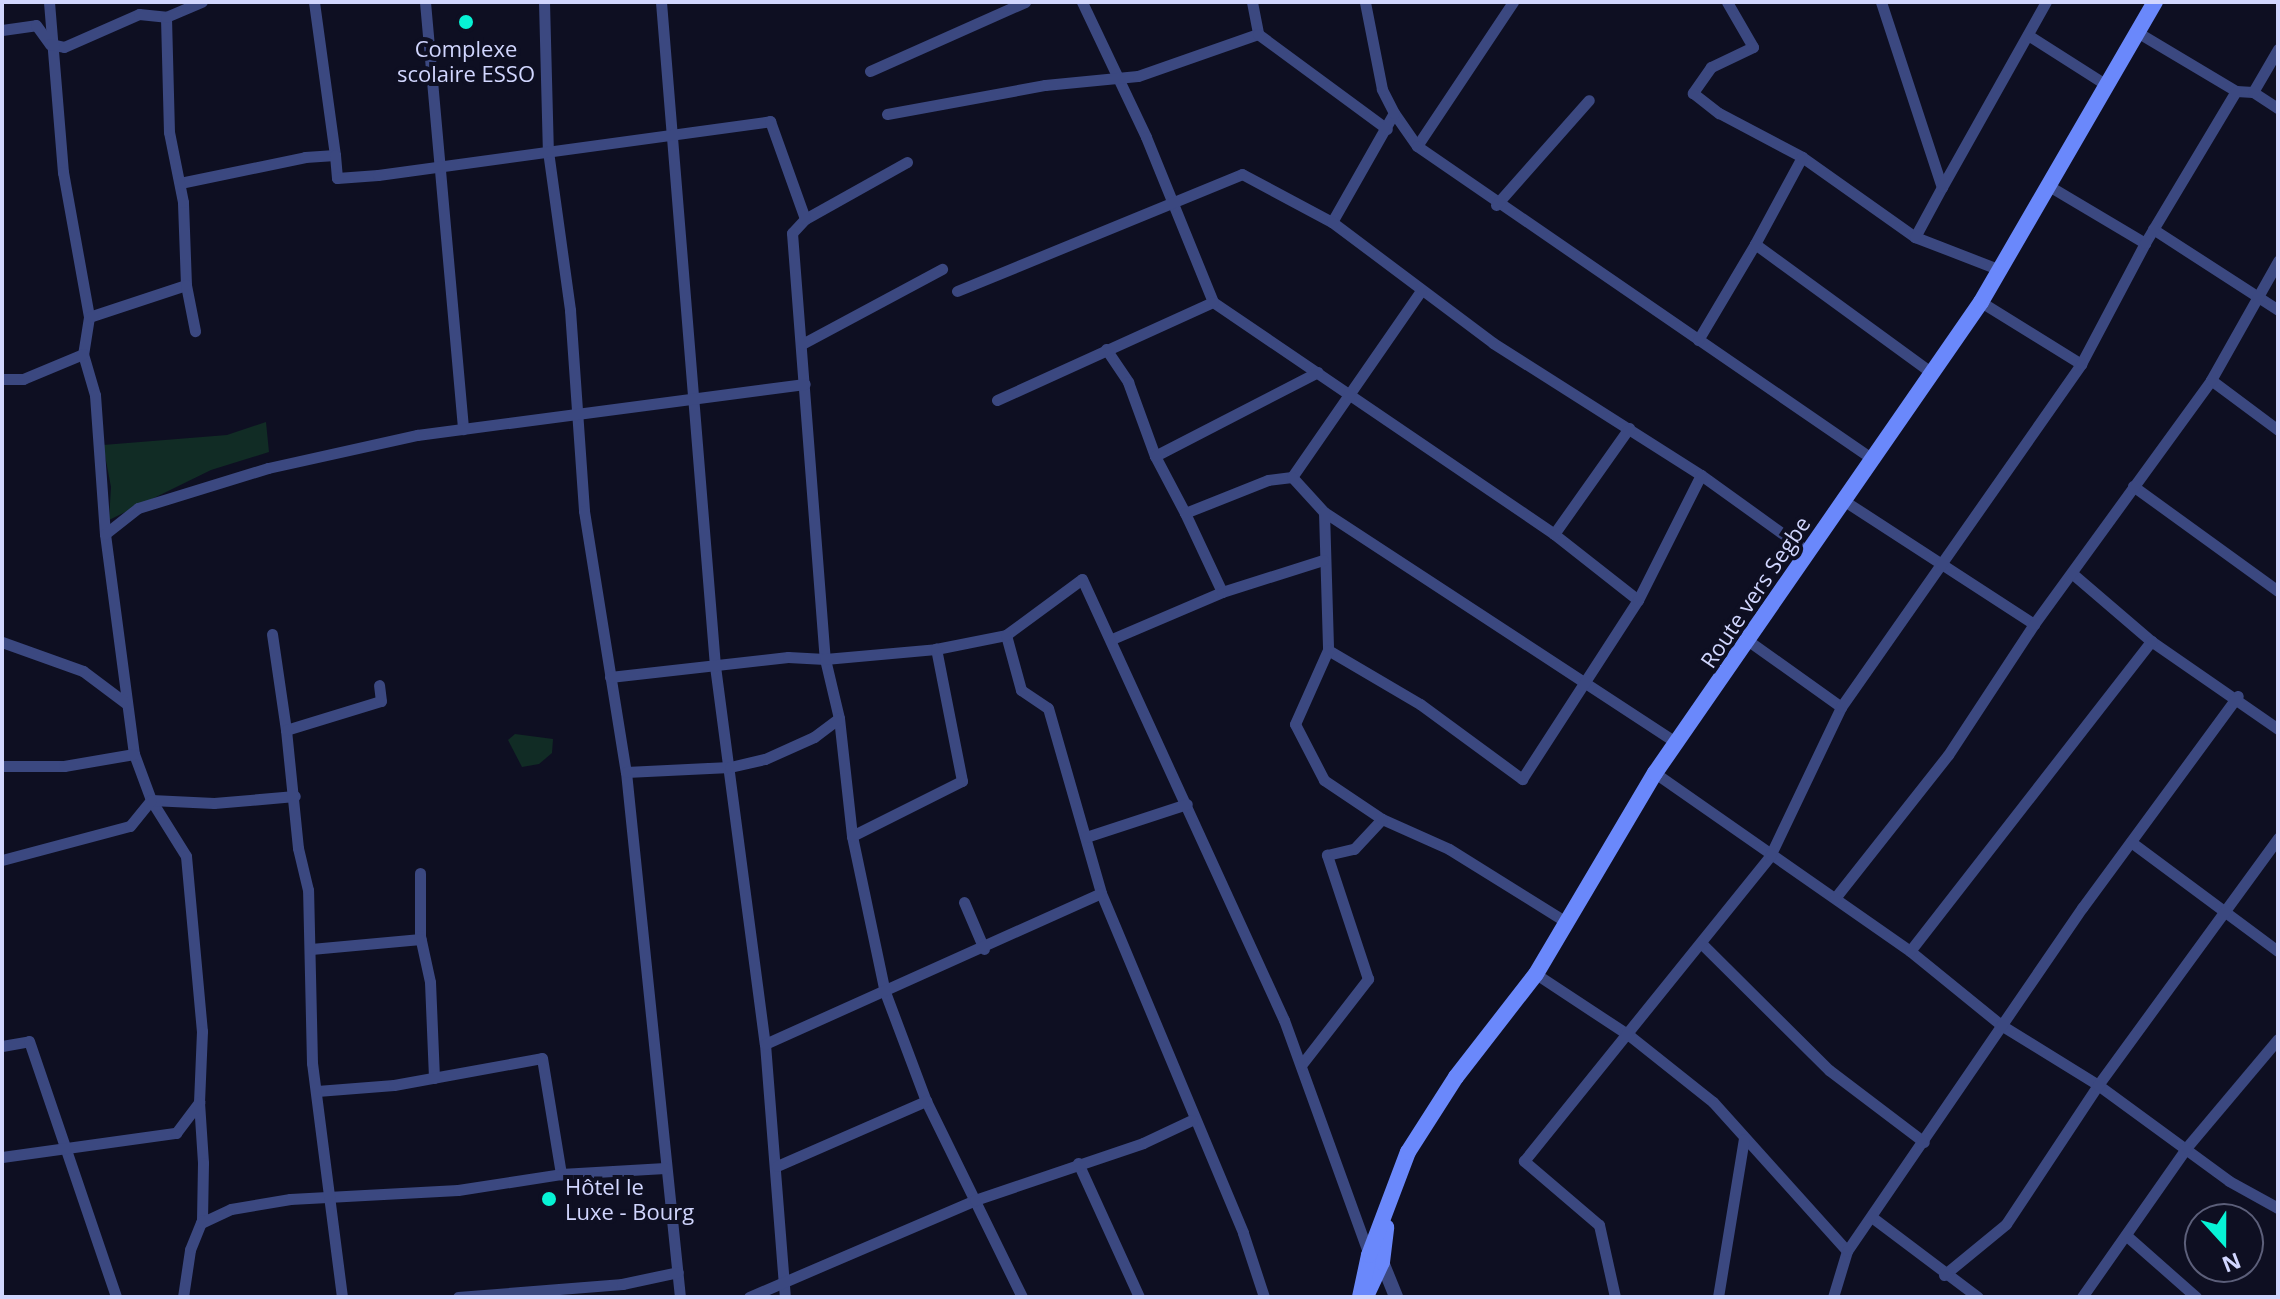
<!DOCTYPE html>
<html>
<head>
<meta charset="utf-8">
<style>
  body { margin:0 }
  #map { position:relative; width:2280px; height:1299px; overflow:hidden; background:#0e0f22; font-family:"Open Sans",sans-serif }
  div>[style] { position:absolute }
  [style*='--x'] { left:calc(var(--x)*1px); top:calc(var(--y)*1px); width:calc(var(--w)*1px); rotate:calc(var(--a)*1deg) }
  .green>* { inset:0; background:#112c25 }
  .minor>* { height:11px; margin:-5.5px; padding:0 5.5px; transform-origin:5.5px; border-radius:5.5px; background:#3b4880 }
  .tertiary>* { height:14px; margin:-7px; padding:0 7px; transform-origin:7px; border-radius:7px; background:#3b4880 }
  .secondary>* { height:16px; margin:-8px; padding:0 8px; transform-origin:8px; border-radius:8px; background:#6a88fb }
  .dots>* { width:22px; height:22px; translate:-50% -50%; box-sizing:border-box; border:4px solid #0e0f22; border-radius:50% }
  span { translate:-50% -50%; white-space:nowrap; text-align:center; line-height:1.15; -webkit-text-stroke:8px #0e0f22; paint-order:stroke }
  .poi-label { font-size:22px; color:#d1d6fe }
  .left { translate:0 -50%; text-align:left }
  .street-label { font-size:22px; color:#d1d6fe }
  .frame { position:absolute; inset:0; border:4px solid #d1d6fe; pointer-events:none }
  .north { position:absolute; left:2184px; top:1203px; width:80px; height:80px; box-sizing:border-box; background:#0e0f22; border:2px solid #5c5f7a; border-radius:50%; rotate:159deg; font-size:22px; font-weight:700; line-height:32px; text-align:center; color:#d1d6fe }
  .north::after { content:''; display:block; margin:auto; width:28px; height:36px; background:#07f3d5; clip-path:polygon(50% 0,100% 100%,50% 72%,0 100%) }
</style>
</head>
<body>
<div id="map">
  <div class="green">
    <div style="clip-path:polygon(266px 422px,269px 452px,211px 470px,109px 520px,111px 487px,103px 445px,227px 435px)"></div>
    <div style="clip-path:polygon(515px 734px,553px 739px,552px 753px,539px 764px,522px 767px,508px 740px)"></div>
  </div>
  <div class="minor">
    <div style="--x:49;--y:2;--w:171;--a:85.3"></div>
    <div style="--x:63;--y:172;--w:147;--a:79.8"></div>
    <div style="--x:89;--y:317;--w:37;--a:99"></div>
    <div style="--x:83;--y:354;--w:43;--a:73.7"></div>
    <div style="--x:95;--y:395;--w:139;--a:85.9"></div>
    <div style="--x:105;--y:534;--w:222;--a:82.5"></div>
    <div style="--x:134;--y:754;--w:49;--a:69.7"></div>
    <div style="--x:151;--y:800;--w:66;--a:58"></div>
    <div style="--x:186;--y:856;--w:176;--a:84.8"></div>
    <div style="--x:202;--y:1031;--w:71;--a:92.4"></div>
    <div style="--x:199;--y:1102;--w:61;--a:86.2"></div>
    <div style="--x:203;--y:1163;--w:57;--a:91"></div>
    <div style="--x:202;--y:1220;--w:32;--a:112"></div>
    <div style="--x:190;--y:1250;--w:48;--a:98.5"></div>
    <div style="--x:314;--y:2;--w:154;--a:82.2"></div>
    <div style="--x:425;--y:2;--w:429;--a:84.9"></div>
    <div style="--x:544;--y:2;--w:149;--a:88.5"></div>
    <div style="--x:548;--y:151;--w:161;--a:82.1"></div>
    <div style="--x:570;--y:310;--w:201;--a:86"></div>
    <div style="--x:584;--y:511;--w:264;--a:80.9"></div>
    <div style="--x:626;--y:772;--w:528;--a:84.13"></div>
    <div style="--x:661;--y:2;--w:666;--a:85.35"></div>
    <div style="--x:715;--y:666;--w:381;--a:82.5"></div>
    <div style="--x:765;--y:1044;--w:254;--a:85.5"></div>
    <div style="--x:1082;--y:2;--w:149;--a:64.6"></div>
    <div style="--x:1146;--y:137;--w:178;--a:67.9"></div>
    <div style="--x:1213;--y:302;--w:412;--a:34.2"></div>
    <div style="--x:1554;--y:534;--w:107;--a:38.2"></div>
    <div style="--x:1252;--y:2;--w:33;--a:79"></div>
    <div style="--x:1727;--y:2;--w:52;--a:60"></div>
    <div style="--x:1753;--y:47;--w:47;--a:154.5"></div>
    <div style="--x:1711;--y:67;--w:32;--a:125"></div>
    <div style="--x:1693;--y:93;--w:33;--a:38"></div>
    <div style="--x:1719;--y:113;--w:94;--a:27.9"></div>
    <div style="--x:1802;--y:157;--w:138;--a:35.3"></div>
    <div style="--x:1915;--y:237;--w:89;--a:21.1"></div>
    <div style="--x:1881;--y:2;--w:195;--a:71.8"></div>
    <div style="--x:1942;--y:187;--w:57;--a:118.4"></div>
    <div style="--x:2;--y:30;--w:34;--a:-8"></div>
    <div style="--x:36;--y:25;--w:24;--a:54"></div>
    <div style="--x:50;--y:44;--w:14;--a:12"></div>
    <div style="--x:64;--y:47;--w:82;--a:-23.7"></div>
    <div style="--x:139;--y:14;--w:27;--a:6"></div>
    <div style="--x:2137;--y:32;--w:115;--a:30.8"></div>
    <div style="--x:2236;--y:91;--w:17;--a:3"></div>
    <div style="--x:2253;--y:92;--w:30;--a:33"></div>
    <div style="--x:2028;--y:35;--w:91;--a:32.5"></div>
    <div style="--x:870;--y:71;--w:170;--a:-24"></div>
    <div style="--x:2253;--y:92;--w:50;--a:-59.8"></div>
    <div style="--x:1394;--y:113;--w:40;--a:55.1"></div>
    <div style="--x:1417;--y:146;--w:173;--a:-56.3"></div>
    <div style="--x:887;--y:114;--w:161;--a:-10.4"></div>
    <div style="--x:1045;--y:85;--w:93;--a:-5.5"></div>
    <div style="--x:1138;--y:76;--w:127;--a:-19.3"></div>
    <div style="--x:1258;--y:34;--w:160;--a:36.4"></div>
    <div style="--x:1417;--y:146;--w:551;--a:34.5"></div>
    <div style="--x:1802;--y:157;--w:99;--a:118.4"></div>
    <div style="--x:1755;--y:244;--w:219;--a:36.1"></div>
    <div style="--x:907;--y:162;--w:117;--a:150.8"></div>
    <div style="--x:805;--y:219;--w:19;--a:133"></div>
    <div style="--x:792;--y:233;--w:427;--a:85.6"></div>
    <div style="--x:825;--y:659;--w:61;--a:76.7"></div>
    <div style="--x:839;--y:718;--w:119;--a:83.7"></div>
    <div style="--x:852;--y:836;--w:159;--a:78.1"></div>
    <div style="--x:885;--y:992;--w:116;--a:69.4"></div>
    <div style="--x:926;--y:1101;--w:218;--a:63.9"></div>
    <div style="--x:180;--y:183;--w:128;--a:-11.7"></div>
    <div style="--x:305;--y:157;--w:30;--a:-4"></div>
    <div style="--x:335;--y:155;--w:23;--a:85"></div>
    <div style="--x:337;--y:178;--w:41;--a:-4.2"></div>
    <div style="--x:378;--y:175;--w:396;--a:-7.8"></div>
    <div style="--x:770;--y:121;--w:104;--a:70.3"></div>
    <div style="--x:2049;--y:186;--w:112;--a:30.7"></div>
    <div style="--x:1942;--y:187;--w:212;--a:-60.7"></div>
    <div style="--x:1496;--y:205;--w:140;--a:-48.5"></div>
    <div style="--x:1332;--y:222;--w:125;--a:-60.4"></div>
    <div style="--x:1394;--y:113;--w:27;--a:-117"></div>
    <div style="--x:1382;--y:89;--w:89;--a:-101.1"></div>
    <div style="--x:2153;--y:229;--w:149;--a:32.9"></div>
    <div style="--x:186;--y:285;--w:83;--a:-92.1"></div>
    <div style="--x:183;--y:202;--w:71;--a:-101.3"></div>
    <div style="--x:169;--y:132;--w:115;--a:-91.5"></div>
    <div style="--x:166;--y:17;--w:39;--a:-23"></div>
    <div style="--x:957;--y:291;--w:308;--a:-22.3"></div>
    <div style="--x:1242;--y:174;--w:102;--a:28.1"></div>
    <div style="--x:1332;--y:222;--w:201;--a:36.9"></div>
    <div style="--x:1493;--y:343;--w:246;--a:32.4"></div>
    <div style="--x:1701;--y:475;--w:132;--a:35.7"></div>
    <div style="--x:1981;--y:302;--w:118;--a:31.8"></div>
    <div style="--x:89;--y:317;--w:102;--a:-18.3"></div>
    <div style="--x:186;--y:285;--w:47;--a:78.9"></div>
    <div style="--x:1698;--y:340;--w:112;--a:-59.3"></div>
    <div style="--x:802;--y:344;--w:159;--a:-28.2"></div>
    <div style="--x:1106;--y:349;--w:40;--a:56"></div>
    <div style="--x:1128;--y:382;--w:79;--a:70"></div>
    <div style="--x:1155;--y:456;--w:64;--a:62.2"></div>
    <div style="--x:1185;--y:513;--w:89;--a:-21.7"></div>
    <div style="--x:1268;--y:480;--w:24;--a:-7"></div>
    <div style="--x:1292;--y:477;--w:226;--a:-55.3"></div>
    <div style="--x:2;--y:379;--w:21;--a:0"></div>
    <div style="--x:23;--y:379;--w:65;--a:-22.6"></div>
    <div style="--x:2211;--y:380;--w:84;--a:36.7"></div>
    <div style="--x:997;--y:400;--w:237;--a:-24.4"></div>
    <div style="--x:1155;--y:456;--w:183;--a:-27.3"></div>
    <div style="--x:1292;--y:477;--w:47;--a:47.6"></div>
    <div style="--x:1324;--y:512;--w:422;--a:33.2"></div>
    <div style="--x:2133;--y:486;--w:179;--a:35.9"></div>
    <div style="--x:1843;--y:500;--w:228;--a:33"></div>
    <div style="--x:1324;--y:512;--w:138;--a:88.3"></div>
    <div style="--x:1328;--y:650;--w:107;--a:30.4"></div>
    <div style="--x:1420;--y:704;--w:127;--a:36.3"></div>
    <div style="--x:1522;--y:779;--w:213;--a:-57.1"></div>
    <div style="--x:1638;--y:600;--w:140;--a:-63.3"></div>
    <div style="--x:1185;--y:513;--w:87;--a:64.9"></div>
    <div style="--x:105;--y:534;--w:42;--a:-38.2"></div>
    <div style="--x:138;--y:508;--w:136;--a:-17.1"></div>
    <div style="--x:268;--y:468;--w:153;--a:-12.5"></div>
    <div style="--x:417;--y:435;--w:391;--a:-7.5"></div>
    <div style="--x:1554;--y:534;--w:130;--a:-54.7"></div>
    <div style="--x:2074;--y:575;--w:101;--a:40.6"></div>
    <div style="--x:2151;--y:641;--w:155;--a:34.7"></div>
    <div style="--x:272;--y:634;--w:97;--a:81.7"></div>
    <div style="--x:1006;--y:635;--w:57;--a:74.7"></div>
    <div style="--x:1021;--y:690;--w:32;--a:34"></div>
    <div style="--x:1048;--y:708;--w:192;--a:74"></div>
    <div style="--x:1101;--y:893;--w:368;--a:67.3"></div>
    <div style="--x:1243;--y:1233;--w:67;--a:71.8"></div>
    <div style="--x:1112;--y:639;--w:120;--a:-23.1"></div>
    <div style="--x:1222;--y:592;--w:106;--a:-17.6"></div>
    <div style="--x:2;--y:642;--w:86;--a:19.7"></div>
    <div style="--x:83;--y:671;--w:55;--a:36.9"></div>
    <div style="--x:1750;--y:642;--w:112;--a:35.5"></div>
    <div style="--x:610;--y:677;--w:179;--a:-6.4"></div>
    <div style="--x:788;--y:657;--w:37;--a:3"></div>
    <div style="--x:825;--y:659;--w:111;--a:-5.1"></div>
    <div style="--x:936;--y:649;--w:71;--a:-11.3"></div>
    <div style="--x:1006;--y:635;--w:94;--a:-36.4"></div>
    <div style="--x:1082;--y:579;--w:485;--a:65.4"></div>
    <div style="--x:1284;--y:1020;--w:250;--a:70.1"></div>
    <div style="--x:2;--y:766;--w:62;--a:0"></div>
    <div style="--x:64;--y:766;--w:71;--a:-9.7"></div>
    <div style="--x:626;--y:772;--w:104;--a:-2.8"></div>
    <div style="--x:730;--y:767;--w:36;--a:-13"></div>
    <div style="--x:765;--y:759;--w:54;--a:-24.2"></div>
    <div style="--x:814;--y:737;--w:31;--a:-37"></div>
    <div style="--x:1655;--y:773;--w:311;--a:34.9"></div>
    <div style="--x:1910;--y:951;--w:117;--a:39.1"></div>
    <div style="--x:2001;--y:1025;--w:114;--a:31.7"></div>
    <div style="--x:2098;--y:1085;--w:162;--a:36.2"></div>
    <div style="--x:2229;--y:1181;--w:56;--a:28.9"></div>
    <div style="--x:151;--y:800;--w:63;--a:2.7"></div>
    <div style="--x:214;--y:803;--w:81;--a:-4.9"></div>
    <div style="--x:1382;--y:819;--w:73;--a:24.1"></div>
    <div style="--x:1449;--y:849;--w:134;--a:31.9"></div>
    <div style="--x:852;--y:836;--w:123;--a:-26.6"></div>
    <div style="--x:962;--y:781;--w:135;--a:-101.1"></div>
    <div style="--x:1086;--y:837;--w:106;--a:-18.1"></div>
    <div style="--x:2131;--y:842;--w:183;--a:36.6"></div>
    <div style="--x:2;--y:860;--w:132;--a:-14.9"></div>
    <div style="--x:130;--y:826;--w:33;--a:-51"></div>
    <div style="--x:420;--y:873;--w:63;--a:90"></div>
    <div style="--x:420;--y:936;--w:47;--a:77.7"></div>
    <div style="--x:430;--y:982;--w:96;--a:87.6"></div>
    <div style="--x:1835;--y:898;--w:182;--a:-51.7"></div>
    <div style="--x:1948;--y:755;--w:157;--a:-56.7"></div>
    <div style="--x:2034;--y:624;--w:301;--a:-54"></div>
    <div style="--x:2211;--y:380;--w:137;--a:-60.6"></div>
    <div style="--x:964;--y:902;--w:51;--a:66.9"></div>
    <div style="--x:1702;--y:944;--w:179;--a:44.8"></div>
    <div style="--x:1829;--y:1070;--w:119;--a:37.2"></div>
    <div style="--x:311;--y:949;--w:110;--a:-5.2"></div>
    <div style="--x:1910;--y:951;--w:393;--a:-52.1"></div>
    <div style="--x:1536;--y:974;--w:113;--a:33.4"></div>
    <div style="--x:1630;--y:1036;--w:106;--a:38.5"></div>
    <div style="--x:1713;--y:1102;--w:200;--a:48"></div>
    <div style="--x:765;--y:1044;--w:368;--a:-24.2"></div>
    <div style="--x:2;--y:1046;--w:27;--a:-10"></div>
    <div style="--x:29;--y:1041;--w:270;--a:71.2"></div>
    <div style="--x:1302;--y:1064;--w:108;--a:-52.2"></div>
    <div style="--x:1368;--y:979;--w:131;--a:-108.3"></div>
    <div style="--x:1327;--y:855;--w:28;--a:-13"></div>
    <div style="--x:1354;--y:849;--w:41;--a:-47"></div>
    <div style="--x:1382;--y:819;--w:70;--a:-146.1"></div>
    <div style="--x:1324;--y:780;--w:63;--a:-117.4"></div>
    <div style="--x:1295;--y:724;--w:81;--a:-66"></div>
    <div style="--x:317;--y:1091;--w:77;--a:-4.5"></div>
    <div style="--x:394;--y:1085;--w:150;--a:-10.3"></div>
    <div style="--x:542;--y:1058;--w:118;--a:80.7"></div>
    <div style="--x:2;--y:1157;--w:176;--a:-7.9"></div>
    <div style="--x:176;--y:1133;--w:39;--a:-53"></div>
    <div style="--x:1078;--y:1163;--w:147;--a:65.5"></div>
    <div style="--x:777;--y:1166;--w:163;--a:-23.6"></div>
    <div style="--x:1873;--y:1218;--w:131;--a:37"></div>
    <div style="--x:201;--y:1223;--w:33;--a:-25"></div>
    <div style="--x:231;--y:1209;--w:60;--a:-9.6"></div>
    <div style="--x:290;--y:1199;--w:168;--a:-3.1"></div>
    <div style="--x:458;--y:1190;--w:104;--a:-8.8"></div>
    <div style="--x:561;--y:1174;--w:104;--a:-3.3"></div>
    <div style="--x:2128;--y:1237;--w:91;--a:41.4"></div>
    <div style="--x:1944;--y:1275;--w:80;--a:-39.4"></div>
    <div style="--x:2006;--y:1224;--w:167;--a:-56.5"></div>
    <div style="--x:2098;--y:1085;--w:306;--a:-53.9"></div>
    <div style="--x:342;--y:1297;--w:236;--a:-97.3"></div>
    <div style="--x:312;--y:1063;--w:173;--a:-91.3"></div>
    <div style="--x:308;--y:890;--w:43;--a:-103.4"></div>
    <div style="--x:298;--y:848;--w:119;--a:-95.8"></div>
    <div style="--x:286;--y:730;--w:99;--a:-17"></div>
    <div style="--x:381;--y:701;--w:16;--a:-97"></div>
    <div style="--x:458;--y:1297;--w:165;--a:-4.5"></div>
    <div style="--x:622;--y:1284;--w:57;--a:-12.1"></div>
    <div style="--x:749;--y:1297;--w:246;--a:-23.2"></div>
    <div style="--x:975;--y:1200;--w:177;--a:-18.7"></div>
    <div style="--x:1143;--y:1143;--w:54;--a:-25.1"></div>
    <div style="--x:1615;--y:1297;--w:74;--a:-102.5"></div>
    <div style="--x:1599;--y:1225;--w:99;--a:-139.5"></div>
    <div style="--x:1524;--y:1161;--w:392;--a:-51.1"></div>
    <div style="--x:1770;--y:856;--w:165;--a:-64.5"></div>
    <div style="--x:1841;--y:707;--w:419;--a:-55"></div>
    <div style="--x:2081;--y:364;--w:137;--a:-62.1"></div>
    <div style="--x:2145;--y:243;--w:177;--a:-59.1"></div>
    <div style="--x:1718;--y:1297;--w:160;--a:-80.7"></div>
    <div style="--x:1833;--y:1297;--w:48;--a:-73.1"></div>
    <div style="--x:1847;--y:1251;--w:416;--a:-55.6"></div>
    <div style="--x:2082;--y:908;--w:263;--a:-53.7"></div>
    <div style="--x:2082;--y:1297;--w:183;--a:-55"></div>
    <div style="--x:2187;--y:1147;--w:141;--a:-49.9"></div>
  </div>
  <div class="tertiary">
    <div style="--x:1382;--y:1262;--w:38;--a:68"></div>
  </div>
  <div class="secondary">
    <div style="--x:1368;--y:1292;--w:33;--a:-65"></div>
    <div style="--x:1382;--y:1262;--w:35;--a:-83"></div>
    <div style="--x:1360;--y:1297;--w:43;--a:-77.9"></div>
    <div style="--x:1369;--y:1255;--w:110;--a:-69.3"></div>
    <div style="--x:1408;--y:1152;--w:89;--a:-57.4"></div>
    <div style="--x:1456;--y:1077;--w:130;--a:-52.2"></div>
    <div style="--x:1536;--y:974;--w:234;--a:-59.4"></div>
    <div style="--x:1655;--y:773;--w:573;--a:-55.31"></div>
    <div style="--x:1981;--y:302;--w:347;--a:-59.9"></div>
  </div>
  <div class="dots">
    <div style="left:466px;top:22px;background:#07f3d5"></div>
    <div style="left:549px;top:1199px;background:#07f3d5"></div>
  </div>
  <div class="poi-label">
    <span style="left:466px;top:61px">Complexe<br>scolaire ESSO</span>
    <span class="left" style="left:565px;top:1199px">Hôtel le<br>Luxe - Bourg</span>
  </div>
  <div class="street-label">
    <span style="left:1755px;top:592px;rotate:-56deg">Route vers Segbe</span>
  </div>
  <div class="frame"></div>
  <div class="north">N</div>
</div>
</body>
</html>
